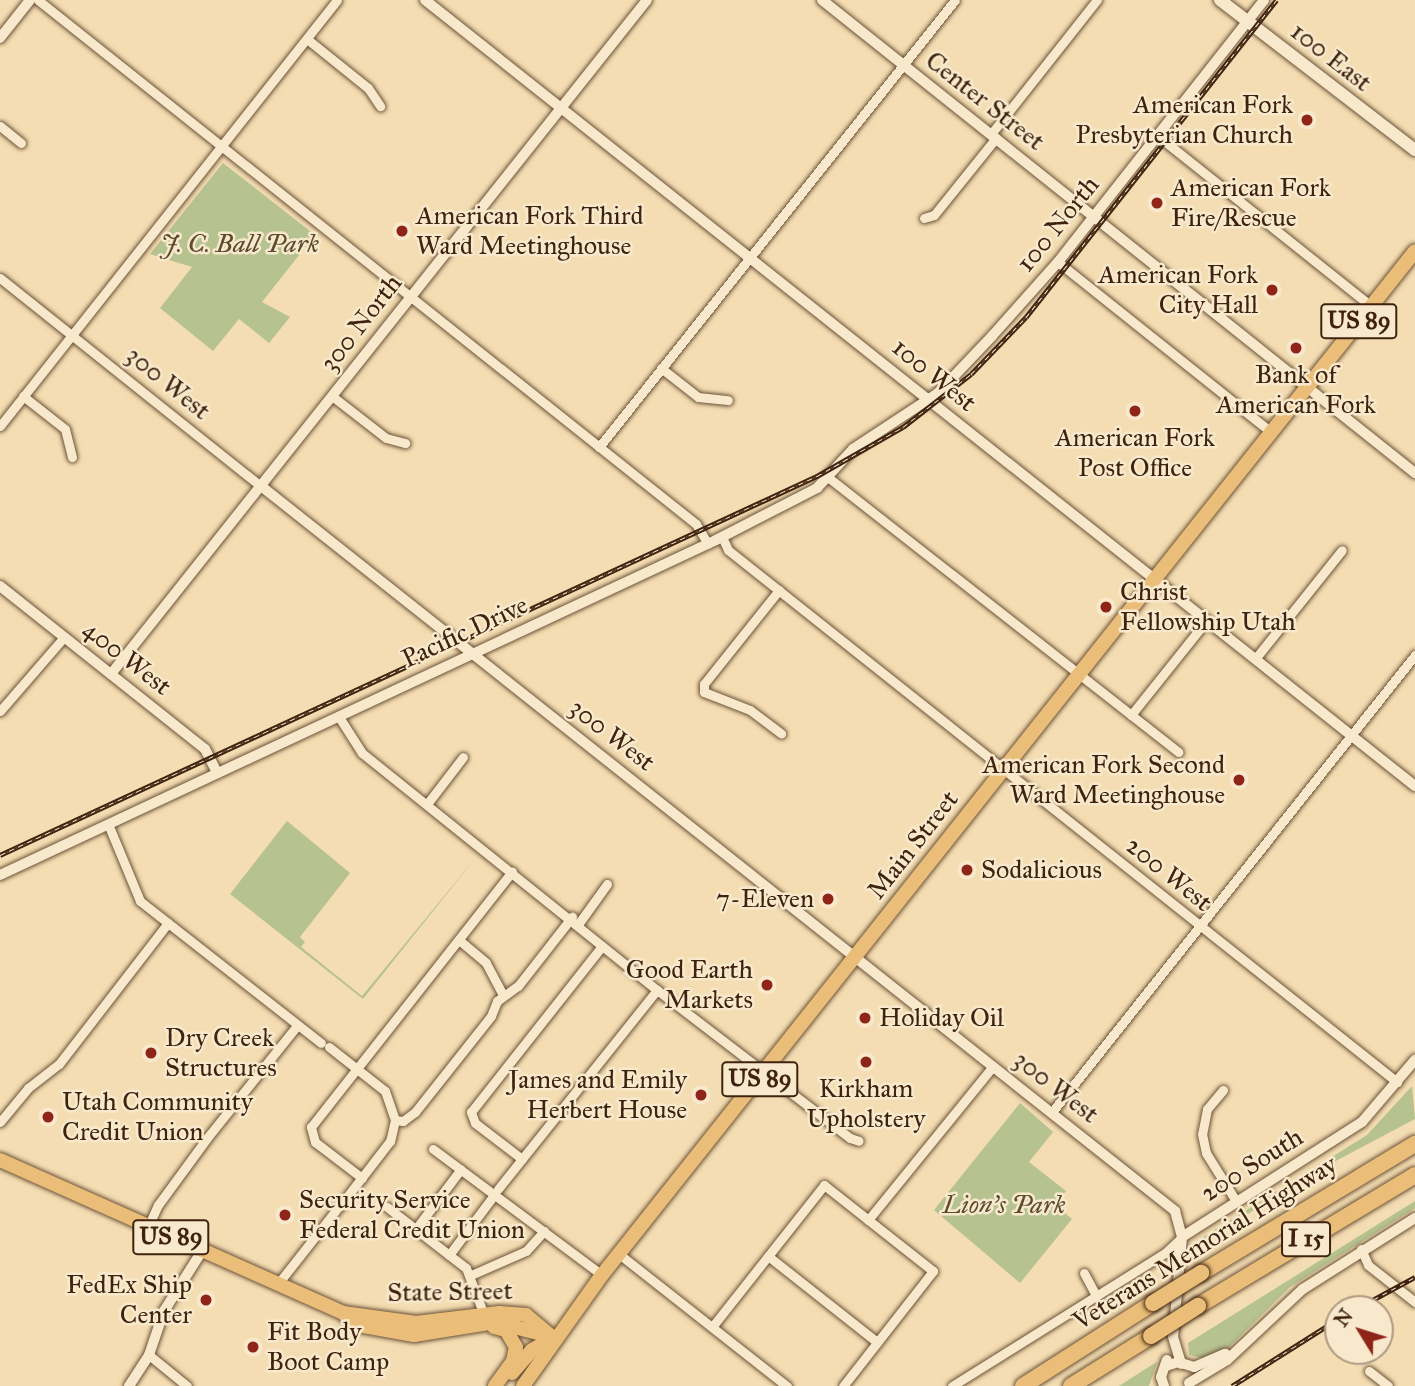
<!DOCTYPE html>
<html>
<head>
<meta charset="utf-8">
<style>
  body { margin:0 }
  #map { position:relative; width:1415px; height:1386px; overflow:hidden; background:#f4ddb2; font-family:"IM FELL Great Primer",serif }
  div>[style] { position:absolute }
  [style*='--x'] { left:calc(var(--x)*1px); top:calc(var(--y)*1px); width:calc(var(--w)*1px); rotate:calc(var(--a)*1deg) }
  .green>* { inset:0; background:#b6c290 }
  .roads { filter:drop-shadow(0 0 2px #6c5238) drop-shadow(0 0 2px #6c5238) }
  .minor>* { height:9px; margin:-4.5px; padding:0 4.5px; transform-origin:4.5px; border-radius:4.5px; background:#f8e9cd }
  .tertiary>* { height:10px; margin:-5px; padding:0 5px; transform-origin:5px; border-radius:5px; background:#f8e9cd }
  .secondary>* { height:12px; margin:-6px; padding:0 6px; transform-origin:6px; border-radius:6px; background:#f8e9cd }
  .primary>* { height:14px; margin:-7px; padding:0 7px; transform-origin:7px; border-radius:7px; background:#eabe79 }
  .motorway>* { height:16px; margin:-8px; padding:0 8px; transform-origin:8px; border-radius:8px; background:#eabe79 }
  .rail>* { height:4.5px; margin-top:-2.25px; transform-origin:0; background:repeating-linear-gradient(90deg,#f8e9cd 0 5px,#3f230f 0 10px); box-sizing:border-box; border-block:2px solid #3f230f }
  .bridges { filter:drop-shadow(0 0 2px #3f230f) drop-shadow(0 0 2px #3f230f) }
  .motorway-bridge>* { height:16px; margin:-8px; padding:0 8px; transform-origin:8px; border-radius:8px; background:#eabe79 }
  .dots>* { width:19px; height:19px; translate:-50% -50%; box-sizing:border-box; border:4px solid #f8e9cd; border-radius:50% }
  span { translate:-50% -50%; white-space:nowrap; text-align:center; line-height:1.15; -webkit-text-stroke:5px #f8e9cd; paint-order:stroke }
  .shield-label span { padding:2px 5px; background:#f8e9cd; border:2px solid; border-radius:5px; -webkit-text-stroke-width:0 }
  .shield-label { font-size:24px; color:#3f230f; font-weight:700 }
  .street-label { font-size:26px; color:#3f230f }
  .poi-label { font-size:26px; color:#3f230f }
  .right { translate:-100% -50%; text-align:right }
  .left { translate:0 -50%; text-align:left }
  .park-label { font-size:26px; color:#5d4b2f; font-style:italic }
  .north { position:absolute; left:1324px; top:1295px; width:70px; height:70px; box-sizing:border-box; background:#f8e9cd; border:2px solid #ae9a81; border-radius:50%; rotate:308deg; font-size:19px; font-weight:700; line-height:28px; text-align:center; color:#3f230f }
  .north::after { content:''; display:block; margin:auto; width:24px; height:32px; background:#8f2418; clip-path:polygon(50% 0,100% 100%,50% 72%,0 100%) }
</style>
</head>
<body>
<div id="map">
  <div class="green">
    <div style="clip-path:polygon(223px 163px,315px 235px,262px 302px,290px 317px,269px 343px,239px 319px,213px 351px,160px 308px,192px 267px,150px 254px)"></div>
    <div style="clip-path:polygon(287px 821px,350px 873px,300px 937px,305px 942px,301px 947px,362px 996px,477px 856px,363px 999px,230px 894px)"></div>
    <div style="clip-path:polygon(1412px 1086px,1415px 1119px,1313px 1173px,1200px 1244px,1200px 1239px,1367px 1135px)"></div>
    <div style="clip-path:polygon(1020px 1103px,1053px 1132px,1029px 1162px,1066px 1191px,1055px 1205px,1072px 1219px,1020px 1283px,934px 1210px)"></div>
    <div style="clip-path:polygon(1415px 1201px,1415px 1208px,1290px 1287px,1228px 1348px,1206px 1359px,1189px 1355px,1188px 1343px)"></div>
    <div style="clip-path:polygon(1157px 1362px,1149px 1386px,1119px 1386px,1147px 1368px)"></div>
  </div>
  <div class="roads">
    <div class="minor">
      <div style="--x:38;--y:0;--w:841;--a:38.53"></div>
      <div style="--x:696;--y:524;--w:23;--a:59"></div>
      <div style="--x:307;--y:39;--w:78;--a:38.8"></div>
      <div style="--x:368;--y:88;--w:22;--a:56"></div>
      <div style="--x:0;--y:126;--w:27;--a:39"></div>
      <div style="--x:991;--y:134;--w:171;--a:-51.7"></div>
      <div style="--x:1158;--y:136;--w:273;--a:38.6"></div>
      <div style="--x:924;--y:218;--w:10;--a:-17"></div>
      <div style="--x:934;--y:215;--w:99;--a:-51.2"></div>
      <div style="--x:1058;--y:262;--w:273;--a:38.6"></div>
      <div style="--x:0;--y:278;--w:334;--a:38.6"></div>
      <div style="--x:661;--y:368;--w:47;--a:38.1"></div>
      <div style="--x:698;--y:397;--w:30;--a:6"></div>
      <div style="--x:23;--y:396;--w:53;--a:38.2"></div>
      <div style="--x:65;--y:429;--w:29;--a:76"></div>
      <div style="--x:332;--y:396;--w:68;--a:37.9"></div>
      <div style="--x:386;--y:438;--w:20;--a:15"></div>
      <div style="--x:0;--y:426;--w:543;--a:-51.65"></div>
      <div style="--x:599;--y:447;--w:571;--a:-51.47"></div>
      <div style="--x:829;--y:478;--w:444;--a:38.1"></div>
      <div style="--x:722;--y:537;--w:14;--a:65"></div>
      <div style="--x:728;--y:550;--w:855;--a:38.49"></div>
      <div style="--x:779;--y:590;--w:120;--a:128.6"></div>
      <div style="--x:704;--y:684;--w:8;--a:90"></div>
      <div style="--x:704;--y:692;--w:49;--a:21.4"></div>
      <div style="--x:750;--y:710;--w:39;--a:37"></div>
      <div style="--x:1255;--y:659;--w:139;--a:-51.4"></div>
      <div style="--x:0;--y:711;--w:98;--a:-49.1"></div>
      <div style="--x:1131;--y:715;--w:120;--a:-51.4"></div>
      <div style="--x:339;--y:717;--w:43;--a:57.4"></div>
      <div style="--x:362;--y:753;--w:378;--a:38.8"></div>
      <div style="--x:657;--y:990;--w:243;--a:37.5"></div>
      <div style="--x:850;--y:1138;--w:9;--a:18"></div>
      <div style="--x:427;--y:804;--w:59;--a:-52.5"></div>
      <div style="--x:108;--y:824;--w:83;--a:67.4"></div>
      <div style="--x:140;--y:901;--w:230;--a:38.1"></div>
      <div style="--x:579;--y:923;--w:48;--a:-54.3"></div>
      <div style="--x:459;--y:940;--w:35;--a:40"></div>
      <div style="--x:486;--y:963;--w:36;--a:62"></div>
      <div style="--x:329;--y:1047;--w:71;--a:38.2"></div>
      <div style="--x:385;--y:1091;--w:31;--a:71"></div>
      <div style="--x:395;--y:1120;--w:22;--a:103"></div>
      <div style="--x:390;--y:1141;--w:83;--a:127.7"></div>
      <div style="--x:1223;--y:1090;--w:25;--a:130"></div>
      <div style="--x:1207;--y:1109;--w:25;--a:101"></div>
      <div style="--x:1202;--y:1134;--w:19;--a:78"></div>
      <div style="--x:1206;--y:1153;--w:57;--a:58"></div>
      <div style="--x:1052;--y:1112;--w:584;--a:-51.54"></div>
      <div style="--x:395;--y:1120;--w:8;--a:7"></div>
      <div style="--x:403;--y:1121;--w:15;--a:-37"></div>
      <div style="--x:415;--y:1112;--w:122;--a:-51.6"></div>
      <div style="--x:491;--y:1016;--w:16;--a:-68"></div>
      <div style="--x:497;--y:1001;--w:26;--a:-36"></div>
      <div style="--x:518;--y:986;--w:88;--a:-52"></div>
      <div style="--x:0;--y:1122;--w:44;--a:-50.5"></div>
      <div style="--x:28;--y:1088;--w:39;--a:-38"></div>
      <div style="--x:59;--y:1064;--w:178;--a:-52.3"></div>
      <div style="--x:433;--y:1149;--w:211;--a:36.7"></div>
      <div style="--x:522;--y:1159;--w:59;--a:-142.5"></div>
      <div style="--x:475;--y:1123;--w:12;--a:-110"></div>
      <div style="--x:471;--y:1112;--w:211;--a:-51.7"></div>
      <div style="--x:362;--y:1178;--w:59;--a:-142.5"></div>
      <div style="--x:315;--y:1142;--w:16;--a:-105"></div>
      <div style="--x:311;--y:1127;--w:325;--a:-51.8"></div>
      <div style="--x:498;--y:1189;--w:255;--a:-51.4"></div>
      <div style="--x:387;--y:1207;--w:100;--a:37.7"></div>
      <div style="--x:466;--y:1268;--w:50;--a:69"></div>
      <div style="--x:868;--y:1220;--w:198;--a:-50.9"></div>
      <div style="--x:148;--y:1227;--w:24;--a:-66"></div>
      <div style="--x:158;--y:1205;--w:83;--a:-53.8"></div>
      <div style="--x:207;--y:1138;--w:142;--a:-51.3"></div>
      <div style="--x:415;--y:1230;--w:76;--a:-53"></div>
      <div style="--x:1361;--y:1249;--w:17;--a:66"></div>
      <div style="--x:1368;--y:1265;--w:60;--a:38.2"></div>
      <div style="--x:619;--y:1254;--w:214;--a:38.2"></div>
      <div style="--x:449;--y:1255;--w:75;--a:-53.1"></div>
      <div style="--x:768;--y:1256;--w:139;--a:38.3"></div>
      <div style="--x:1084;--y:1273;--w:26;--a:62"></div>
      <div style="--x:471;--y:1275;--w:60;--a:-23.6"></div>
      <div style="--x:526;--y:1251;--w:27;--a:-48"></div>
      <div style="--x:277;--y:1285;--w:95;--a:-51.8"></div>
      <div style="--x:712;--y:1327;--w:181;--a:-51.7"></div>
      <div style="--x:824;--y:1185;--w:139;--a:38.3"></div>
      <div style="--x:933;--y:1271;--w:146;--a:128"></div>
      <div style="--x:149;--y:1355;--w:49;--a:39.2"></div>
      <div style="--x:1369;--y:1371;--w:24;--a:38"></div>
      <div style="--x:952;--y:1386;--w:251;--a:-32"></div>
      <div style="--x:1165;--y:1253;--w:23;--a:-43"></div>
    </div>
    <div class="tertiary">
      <div style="--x:425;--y:0;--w:1264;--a:38.45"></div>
      <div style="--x:822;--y:0;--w:759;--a:38.58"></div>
      <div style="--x:0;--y:38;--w:48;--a:-51.7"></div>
      <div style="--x:261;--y:486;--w:1167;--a:38.42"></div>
      <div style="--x:1175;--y:1211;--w:27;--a:75"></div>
      <div style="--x:1182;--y:1237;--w:100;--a:95.1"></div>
      <div style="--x:1173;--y:1337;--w:28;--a:73"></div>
      <div style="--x:0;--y:586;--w:262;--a:38.5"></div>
      <div style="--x:205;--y:749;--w:27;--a:63"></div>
      <div style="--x:111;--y:674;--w:861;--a:-51.51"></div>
      <div style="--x:0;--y:875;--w:790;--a:-25.07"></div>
      <div style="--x:716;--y:540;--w:114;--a:-27.2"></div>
      <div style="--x:817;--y:488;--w:53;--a:-47.3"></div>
      <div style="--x:853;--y:449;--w:102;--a:-33.4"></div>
      <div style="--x:938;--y:393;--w:79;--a:-46.5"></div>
      <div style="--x:992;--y:336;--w:99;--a:-48.3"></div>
      <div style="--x:1058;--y:262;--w:333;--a:-51.8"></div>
      <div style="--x:1182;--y:1237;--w:214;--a:-32.6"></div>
      <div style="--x:1362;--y:1122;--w:82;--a:-49.5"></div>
      <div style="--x:1166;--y:1366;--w:13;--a:-18"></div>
      <div style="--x:1178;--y:1362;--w:17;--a:17"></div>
      <div style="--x:1194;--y:1367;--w:34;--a:-23"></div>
      <div style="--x:1189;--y:1383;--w:44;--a:-31.2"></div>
      <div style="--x:1227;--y:1360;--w:104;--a:-43.1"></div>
      <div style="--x:1303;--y:1289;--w:133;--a:-32.4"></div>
      <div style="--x:129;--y:1386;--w:37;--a:-57"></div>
      <div style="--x:149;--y:1355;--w:46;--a:-71.2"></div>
      <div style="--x:164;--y:1311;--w:71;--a:-57.7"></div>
      <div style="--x:1164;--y:1386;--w:9;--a:-108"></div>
      <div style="--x:1161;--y:1377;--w:18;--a:-71"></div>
    </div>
    <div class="secondary">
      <div style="--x:1220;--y:0;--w:246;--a:37.6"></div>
    </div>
    <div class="primary">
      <div style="--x:0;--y:1160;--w:376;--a:24"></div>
      <div style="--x:343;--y:1313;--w:74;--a:7.8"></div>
      <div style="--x:416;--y:1323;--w:84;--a:-6.9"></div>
      <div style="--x:499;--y:1313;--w:27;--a:4"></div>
      <div style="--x:526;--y:1315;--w:35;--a:40"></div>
      <div style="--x:346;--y:1316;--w:15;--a:37"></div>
      <div style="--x:358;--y:1325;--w:57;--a:10.1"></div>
      <div style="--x:414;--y:1335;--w:82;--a:-9.1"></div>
      <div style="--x:495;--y:1322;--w:56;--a:14.5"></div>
      <div style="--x:494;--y:1327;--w:12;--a:14"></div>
      <div style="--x:506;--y:1330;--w:20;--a:60"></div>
      <div style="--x:516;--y:1347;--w:14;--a:102"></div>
      <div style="--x:513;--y:1361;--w:31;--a:126"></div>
      <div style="--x:512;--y:1373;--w:30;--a:-49"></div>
      <div style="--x:532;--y:1350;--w:24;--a:-30"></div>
      <div style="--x:523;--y:1386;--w:136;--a:-54.6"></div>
      <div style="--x:602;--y:1275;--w:1307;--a:-51.55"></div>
    </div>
    <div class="motorway">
      <div style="--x:1201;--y:1273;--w:250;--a:-31.1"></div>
      <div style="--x:1198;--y:1306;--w:253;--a:-31.1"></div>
      <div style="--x:1023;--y:1386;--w:154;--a:-32.6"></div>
      <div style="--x:1071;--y:1386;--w:94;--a:-32"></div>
    </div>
  </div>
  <div class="rail">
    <div style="--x:0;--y:855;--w:901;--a:-24.89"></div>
    <div style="--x:817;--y:476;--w:99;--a:-29.7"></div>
    <div style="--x:903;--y:427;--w:86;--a:-37.9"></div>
    <div style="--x:971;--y:374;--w:79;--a:-46"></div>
    <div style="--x:1026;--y:317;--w:404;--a:-51.7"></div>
    <div style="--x:1356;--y:1309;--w:67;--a:-28.5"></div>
    <div style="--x:1232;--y:1386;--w:125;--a:-32.3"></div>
  </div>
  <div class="bridges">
    <div class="motorway-bridge">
      <div style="--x:1153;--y:1303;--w:57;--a:-32"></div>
      <div style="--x:1151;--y:1336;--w:56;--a:-32.6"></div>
    </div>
  </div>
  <div class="dots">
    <div style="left:1307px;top:120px;background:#8f2418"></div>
    <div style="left:1157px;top:203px;background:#8f2418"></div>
    <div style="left:402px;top:231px;background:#8f2418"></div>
    <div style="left:1272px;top:290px;background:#8f2418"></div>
    <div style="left:1296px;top:348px;background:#8f2418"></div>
    <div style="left:1135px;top:411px;background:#8f2418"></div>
    <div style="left:1106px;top:607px;background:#8f2418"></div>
    <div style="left:1239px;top:780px;background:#8f2418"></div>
    <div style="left:967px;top:870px;background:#8f2418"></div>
    <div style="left:828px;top:899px;background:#8f2418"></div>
    <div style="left:767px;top:985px;background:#8f2418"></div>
    <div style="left:865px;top:1018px;background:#8f2418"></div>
    <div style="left:151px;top:1053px;background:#8f2418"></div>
    <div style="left:866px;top:1062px;background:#8f2418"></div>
    <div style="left:701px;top:1095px;background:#8f2418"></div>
    <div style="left:48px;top:1117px;background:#8f2418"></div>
    <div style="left:285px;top:1215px;background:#8f2418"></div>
    <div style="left:206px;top:1300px;background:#8f2418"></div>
    <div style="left:253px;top:1347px;background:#8f2418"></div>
  </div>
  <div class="shield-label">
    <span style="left:1359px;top:321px">US 89</span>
    <span style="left:760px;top:1079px">US 89</span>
    <span style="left:171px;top:1237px">US 89</span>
    <span style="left:1306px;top:1239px">I 15</span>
  </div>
  <div class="street-label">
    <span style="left:1331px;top:57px;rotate:38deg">100 East</span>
    <span style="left:985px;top:101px;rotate:38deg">Center Street</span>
    <span style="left:1058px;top:224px;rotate:-51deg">100 North</span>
    <span style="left:361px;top:323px;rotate:-52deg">300 North</span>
    <span style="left:934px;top:375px;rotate:39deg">100 West</span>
    <span style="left:168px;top:383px;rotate:39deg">300 West</span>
    <span style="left:465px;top:632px;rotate:-25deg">Pacific Drive</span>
    <span style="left:127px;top:658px;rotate:38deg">400 West</span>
    <span style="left:612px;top:735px;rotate:38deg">300 West</span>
    <span style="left:913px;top:845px;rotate:-52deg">Main Street</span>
    <span style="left:1169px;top:874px;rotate:39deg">200 West</span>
    <span style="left:1056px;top:1087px;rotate:38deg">300 West</span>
    <span style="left:1252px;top:1165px;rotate:-32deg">200 South</span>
    <span style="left:1205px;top:1243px;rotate:-32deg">Veterans Memorial Highway</span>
    <span style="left:450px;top:1292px;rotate:-1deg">State Street</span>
  </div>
  <div class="poi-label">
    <span class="right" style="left:1293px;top:120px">American Fork<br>Presbyterian Church</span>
    <span class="left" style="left:1171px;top:203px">American Fork<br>Fire/Rescue</span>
    <span class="left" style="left:416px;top:231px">American Fork Third<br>Ward Meetinghouse</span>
    <span class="right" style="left:1258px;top:290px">American Fork<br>City Hall</span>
    <span style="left:1296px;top:390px">Bank of<br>American Fork</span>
    <span style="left:1135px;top:453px">American Fork<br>Post Office</span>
    <span class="left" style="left:1120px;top:607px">Christ<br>Fellowship Utah</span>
    <span class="right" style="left:1225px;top:780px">American Fork Second<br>Ward Meetinghouse</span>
    <span class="left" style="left:981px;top:870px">Sodalicious</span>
    <span class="right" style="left:814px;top:899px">7-Eleven</span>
    <span class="right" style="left:753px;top:985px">Good Earth<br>Markets</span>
    <span class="left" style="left:879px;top:1018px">Holiday Oil</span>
    <span class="left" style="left:165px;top:1053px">Dry Creek<br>Structures</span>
    <span class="right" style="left:687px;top:1095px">James and Emily<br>Herbert House</span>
    <span style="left:866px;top:1104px">Kirkham<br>Upholstery</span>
    <span class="left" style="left:62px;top:1117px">Utah Community<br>Credit Union</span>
    <span class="left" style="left:299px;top:1215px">Security Service<br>Federal Credit Union</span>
    <span class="right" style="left:192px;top:1300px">FedEx Ship<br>Center</span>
    <span class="left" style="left:267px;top:1347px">Fit Body<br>Boot Camp</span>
  </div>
  <div class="park-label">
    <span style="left:240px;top:244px">J. C. Ball Park</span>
    <span style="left:1004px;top:1205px">Lion's Park</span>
  </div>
  <div class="north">N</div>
</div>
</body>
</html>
